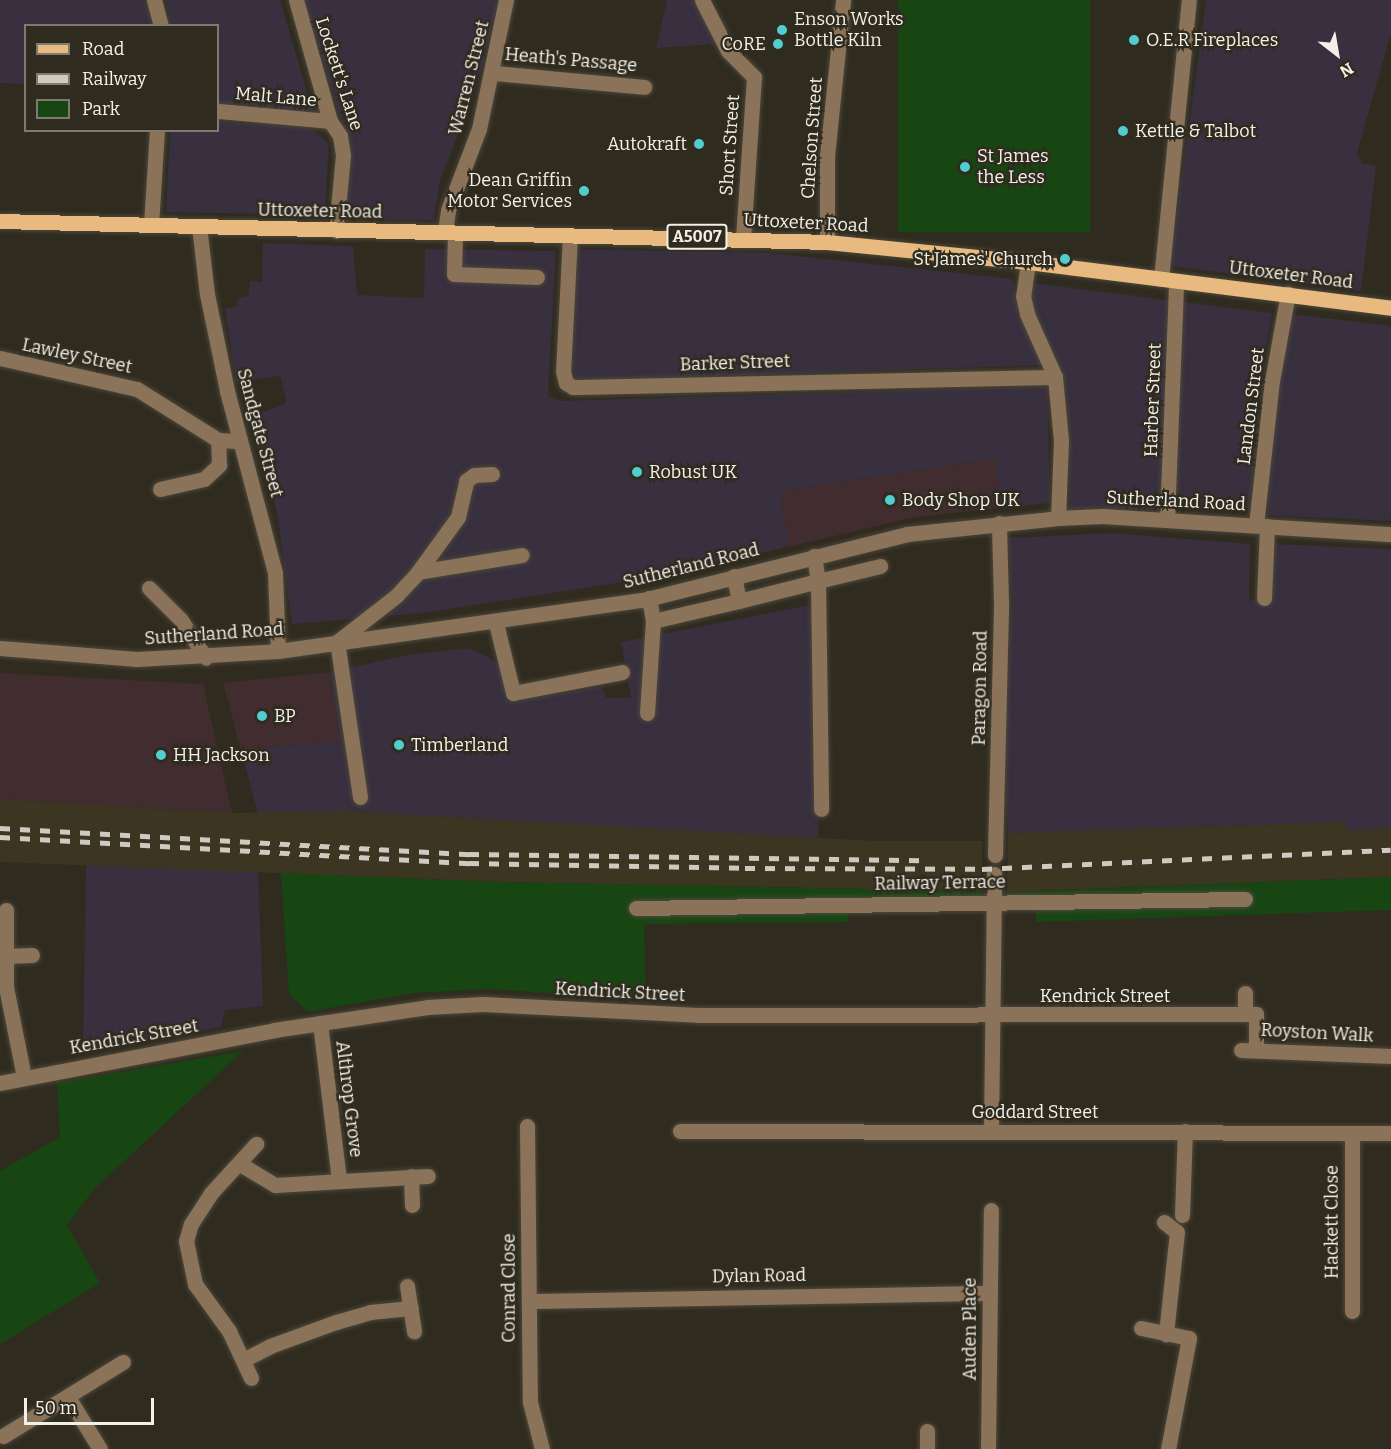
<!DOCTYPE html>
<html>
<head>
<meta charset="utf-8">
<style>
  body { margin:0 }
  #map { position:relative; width:1391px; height:1449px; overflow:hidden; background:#302b1f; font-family:Bitter,serif }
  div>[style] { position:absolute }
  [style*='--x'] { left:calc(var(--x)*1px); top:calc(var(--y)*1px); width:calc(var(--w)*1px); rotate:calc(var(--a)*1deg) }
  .commercial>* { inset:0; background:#412d30 }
  .industrial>* { inset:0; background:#382f3f }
  .built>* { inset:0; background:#3c3522 }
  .green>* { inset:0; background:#174613; transform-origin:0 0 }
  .roads { filter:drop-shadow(0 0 2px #4b473b) drop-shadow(0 0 2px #4b473b) }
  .minor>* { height:15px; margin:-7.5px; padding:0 7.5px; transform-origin:7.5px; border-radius:7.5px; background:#8a7358 }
  .major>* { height:15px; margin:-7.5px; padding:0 7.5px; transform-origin:7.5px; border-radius:7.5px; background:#e9ba80 }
  .rail>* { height:4.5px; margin-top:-2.25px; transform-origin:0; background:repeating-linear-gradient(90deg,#cecac1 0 10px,transparent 0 20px) }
  .dots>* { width:16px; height:16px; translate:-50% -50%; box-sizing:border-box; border:3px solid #302b1f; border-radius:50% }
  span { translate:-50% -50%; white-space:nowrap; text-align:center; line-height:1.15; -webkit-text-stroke:4.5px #302b1f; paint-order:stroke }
  .shield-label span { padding:2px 4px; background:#302b1f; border:2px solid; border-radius:4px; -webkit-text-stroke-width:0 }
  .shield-label { font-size:16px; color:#f3f0e8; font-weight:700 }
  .poi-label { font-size:18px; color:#f3f0e8 }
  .left { translate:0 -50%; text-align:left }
  .right { translate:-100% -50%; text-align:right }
  .street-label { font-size:18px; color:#f3f0e8 }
  .legend { position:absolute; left:24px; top:24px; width:195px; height:108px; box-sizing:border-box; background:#302b1f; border:2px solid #7e7a6f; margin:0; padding:8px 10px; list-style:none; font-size:18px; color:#f3f0e8 }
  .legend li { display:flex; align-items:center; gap:12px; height:30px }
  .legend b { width:30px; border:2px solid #7e7a6f }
  .north { position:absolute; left:1307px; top:24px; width:60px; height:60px; -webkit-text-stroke:4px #302b1f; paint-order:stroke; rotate:149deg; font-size:16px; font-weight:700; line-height:24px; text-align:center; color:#f3f0e8 }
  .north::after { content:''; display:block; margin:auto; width:21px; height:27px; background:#f3f0e8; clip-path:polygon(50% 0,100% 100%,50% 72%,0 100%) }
  .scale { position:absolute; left:24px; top:1398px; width:130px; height:27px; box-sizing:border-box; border:3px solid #f3f0e8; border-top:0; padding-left:8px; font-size:18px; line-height:21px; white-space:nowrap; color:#f3f0e8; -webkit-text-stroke:4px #302b1f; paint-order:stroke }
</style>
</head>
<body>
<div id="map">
  <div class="commercial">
    <div style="clip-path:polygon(998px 458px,999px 508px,915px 517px,788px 547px,780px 491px)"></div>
    <div style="clip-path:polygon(329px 672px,341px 741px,241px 750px,223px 683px)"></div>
    <div style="clip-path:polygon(0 673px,203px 684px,232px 813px,0 799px)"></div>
  </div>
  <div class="industrial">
    <div style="clip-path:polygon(0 0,145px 0,152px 25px,26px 26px,25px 84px,0 83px)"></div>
    <div style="clip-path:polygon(166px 0,280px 0,313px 112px,218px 105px,218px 26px,171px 25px)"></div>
    <div style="clip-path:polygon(303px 0,498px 0,479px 79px,440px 181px,434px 220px,345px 219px,350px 147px)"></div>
    <div style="clip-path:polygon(667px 0,694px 0,717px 44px,656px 48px)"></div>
    <div style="clip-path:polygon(1206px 0,1391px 0,1391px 33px,1357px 153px,1362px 163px,1376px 166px,1361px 291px,1170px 266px)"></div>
    <div style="clip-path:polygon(218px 122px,307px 126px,329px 143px,325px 215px,166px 212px,170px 131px,218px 130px)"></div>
    <div style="clip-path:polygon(263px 243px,353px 246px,357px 295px,424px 298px,425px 249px,556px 251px,548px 396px,559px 401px,1047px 386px,1050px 503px,999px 508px,997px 458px,780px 491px,788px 547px,623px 582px,422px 613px,292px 624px,277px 512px,252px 433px,259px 430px,256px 415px,287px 403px,280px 376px,236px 382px,225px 309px,237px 306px,238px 298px,248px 296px,250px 281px,262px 282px)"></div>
    <div style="clip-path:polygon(575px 249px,769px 253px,1013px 279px,1016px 304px,1041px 357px,1041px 365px,586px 380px,576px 377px,572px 368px)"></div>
    <div style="clip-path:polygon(1032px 283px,1272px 313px,1261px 375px,1250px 509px,1070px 509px,1068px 443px,1032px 306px)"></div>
    <div style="clip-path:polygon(1291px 314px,1391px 326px,1391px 521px,1267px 515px,1276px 382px)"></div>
    <div style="clip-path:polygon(1110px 533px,1250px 544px,1249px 599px,1270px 601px,1274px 544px,1391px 549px,1391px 827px,1345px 831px,1346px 822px,1008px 833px,1003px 757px,1012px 604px,1009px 538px)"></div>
    <div style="clip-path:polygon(821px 603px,824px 631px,818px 838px,343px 811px,258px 814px,241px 750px,341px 741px,329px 672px,408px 655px,469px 648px,500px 663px,511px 701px,602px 687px,606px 698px,631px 698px,621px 642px)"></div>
    <div style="clip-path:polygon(86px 865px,258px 871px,263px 1006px,225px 1010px,221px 1027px,83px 1052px)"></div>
  </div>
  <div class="built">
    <div style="clip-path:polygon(0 799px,232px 813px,343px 811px,874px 841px,982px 841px,982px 891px,500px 882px,0 862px)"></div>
    <div style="clip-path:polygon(1346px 822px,1346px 831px,1391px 827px,1391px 877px,1007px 892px,1008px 833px)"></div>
  </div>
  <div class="green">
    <div style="left:898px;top:0;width:192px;height:232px"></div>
    <div style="clip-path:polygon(281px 873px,500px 882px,982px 891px,981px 908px,848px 914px,848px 922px,644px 924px,646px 1000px,488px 989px,413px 993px,308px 1012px,289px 994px)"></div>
    <div style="clip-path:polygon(1391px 877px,1391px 910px,1036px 922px,1036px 908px,1008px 908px,1007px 892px)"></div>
    <div style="clip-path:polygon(243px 1051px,94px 1189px,67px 1225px,100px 1283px,0 1344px,0 1171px,60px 1137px,57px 1083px)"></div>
  </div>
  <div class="roads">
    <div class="minor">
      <div style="--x:154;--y:0;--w:27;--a:75"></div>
      <div style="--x:296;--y:0;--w:126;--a:74.3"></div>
      <div style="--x:330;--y:121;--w:18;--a:56"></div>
      <div style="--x:340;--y:136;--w:19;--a:81"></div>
      <div style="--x:343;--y:155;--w:76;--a:95.3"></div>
      <div style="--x:702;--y:0;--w:57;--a:63"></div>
      <div style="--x:728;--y:51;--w:37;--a:45"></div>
      <div style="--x:754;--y:77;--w:161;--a:93.9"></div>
      <div style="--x:494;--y:73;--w:151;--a:5.3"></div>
      <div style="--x:218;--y:111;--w:112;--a:5.1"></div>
      <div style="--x:151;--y:225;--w:95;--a:-86.4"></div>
      <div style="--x:199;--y:226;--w:68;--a:83.3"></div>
      <div style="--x:207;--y:294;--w:99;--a:78.3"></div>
      <div style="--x:227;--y:391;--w:188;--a:75.2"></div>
      <div style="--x:275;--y:573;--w:78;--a:87.8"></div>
      <div style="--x:445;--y:232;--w:22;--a:-82"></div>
      <div style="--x:448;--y:210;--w:87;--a:-69.1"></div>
      <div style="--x:479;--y:129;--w:132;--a:-78.2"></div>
      <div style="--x:455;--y:233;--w:41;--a:91.4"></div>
      <div style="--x:454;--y:274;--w:83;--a:2.1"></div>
      <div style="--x:570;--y:235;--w:136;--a:92.9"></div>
      <div style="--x:563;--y:371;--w:12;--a:76"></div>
      <div style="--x:566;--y:383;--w:8;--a:30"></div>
      <div style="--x:573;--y:387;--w:482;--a:-1.2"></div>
      <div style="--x:827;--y:242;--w:86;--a:-90"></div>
      <div style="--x:827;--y:156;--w:157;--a:-84.1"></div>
      <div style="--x:1028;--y:262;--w:34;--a:98"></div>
      <div style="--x:1023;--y:296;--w:18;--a:77"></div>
      <div style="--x:1027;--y:314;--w:69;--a:66"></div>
      <div style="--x:1055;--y:377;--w:64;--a:84.6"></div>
      <div style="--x:1061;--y:441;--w:77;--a:92.2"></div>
      <div style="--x:1161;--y:279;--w:280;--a:-84.3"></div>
      <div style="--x:0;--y:358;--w:140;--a:12.8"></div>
      <div style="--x:137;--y:389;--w:96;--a:32.2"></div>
      <div style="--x:218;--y:440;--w:22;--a:3"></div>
      <div style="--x:160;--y:489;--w:45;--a:-12.8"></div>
      <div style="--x:204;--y:479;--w:21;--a:-43"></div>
      <div style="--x:219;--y:465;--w:25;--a:-92"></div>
      <div style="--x:1167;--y:520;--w:239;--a:-87.8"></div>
      <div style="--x:1256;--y:525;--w:145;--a:-83.7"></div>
      <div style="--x:1272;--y:381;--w:89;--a:-79.7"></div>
      <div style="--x:814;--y:556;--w:25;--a:81"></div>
      <div style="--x:818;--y:581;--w:64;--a:-13.6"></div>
      <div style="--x:418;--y:572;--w:68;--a:-54"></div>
      <div style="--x:458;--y:517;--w:37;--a:-77"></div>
      <div style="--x:466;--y:481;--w:10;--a:-37"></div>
      <div style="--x:474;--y:475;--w:18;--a:-3"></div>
      <div style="--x:734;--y:576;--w:25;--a:79"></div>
      <div style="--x:739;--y:601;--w:81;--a:-14.2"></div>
      <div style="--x:818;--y:581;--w:228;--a:89.2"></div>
      <div style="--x:149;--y:588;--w:45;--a:45"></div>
      <div style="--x:181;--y:620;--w:45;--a:56.7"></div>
      <div style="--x:649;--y:598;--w:23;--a:80"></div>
      <div style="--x:653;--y:621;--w:88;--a:-13.1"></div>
      <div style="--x:1264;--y:598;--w:72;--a:-87.6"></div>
      <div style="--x:496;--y:623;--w:72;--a:76.3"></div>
      <div style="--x:513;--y:693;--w:111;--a:-10.9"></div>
      <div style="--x:0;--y:648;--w:137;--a:4.6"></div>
      <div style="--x:137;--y:659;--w:141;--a:-3.2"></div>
      <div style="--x:278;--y:651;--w:369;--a:-8"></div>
      <div style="--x:643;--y:600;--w:272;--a:-14"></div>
      <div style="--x:907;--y:534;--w:152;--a:-6"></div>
      <div style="--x:1058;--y:518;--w:44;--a:-2.6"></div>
      <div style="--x:1102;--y:516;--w:290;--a:3.6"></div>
      <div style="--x:647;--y:713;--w:92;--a:-86.3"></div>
      <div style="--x:360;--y:797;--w:157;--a:-98.4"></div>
      <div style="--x:337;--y:642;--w:75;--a:-37.9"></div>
      <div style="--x:396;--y:596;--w:33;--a:-47"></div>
      <div style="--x:418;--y:572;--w:105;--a:-9.3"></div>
      <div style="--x:995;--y:855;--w:253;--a:-88.6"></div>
      <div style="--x:1001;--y:602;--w:79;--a:-91.5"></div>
      <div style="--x:636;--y:908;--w:609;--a:-0.85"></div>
      <div style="--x:6;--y:910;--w:77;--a:90"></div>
      <div style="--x:6;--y:987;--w:92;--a:78.7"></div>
      <div style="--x:5;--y:956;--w:27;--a:-2"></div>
      <div style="--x:1245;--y:993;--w:21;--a:90"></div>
      <div style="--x:320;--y:1023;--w:158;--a:83.1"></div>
      <div style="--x:1241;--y:1050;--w:150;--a:2.3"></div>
      <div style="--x:0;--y:1083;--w:279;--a:-10.9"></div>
      <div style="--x:274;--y:1030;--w:155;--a:-8.5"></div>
      <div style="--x:427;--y:1007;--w:56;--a:-3.1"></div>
      <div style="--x:483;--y:1004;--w:215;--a:2.9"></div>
      <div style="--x:698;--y:1015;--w:558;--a:-0.1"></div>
      <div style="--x:1256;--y:1014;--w:36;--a:90"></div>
      <div style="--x:527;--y:1126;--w:276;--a:89.4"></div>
      <div style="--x:530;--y:1402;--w:49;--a:75.7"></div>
      <div style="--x:680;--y:1131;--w:711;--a:0.16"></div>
      <div style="--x:991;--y:1131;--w:257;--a:-89.3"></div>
      <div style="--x:240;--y:1164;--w:41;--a:31"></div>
      <div style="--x:275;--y:1185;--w:153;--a:-3.4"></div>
      <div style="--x:411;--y:1176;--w:29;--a:88"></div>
      <div style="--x:1182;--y:1215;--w:84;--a:-88"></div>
      <div style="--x:1164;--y:1222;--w:16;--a:38"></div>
      <div style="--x:1177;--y:1232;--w:103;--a:96.2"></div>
      <div style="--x:407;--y:1286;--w:46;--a:81.2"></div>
      <div style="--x:529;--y:1301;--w:460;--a:-1"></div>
      <div style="--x:1352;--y:1311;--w:178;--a:-90"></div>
      <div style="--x:1141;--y:1328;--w:49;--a:11.8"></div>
      <div style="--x:1189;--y:1338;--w:113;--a:100.7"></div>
      <div style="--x:245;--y:1359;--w:28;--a:-27"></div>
      <div style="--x:270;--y:1346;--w:70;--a:-20"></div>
      <div style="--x:336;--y:1322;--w:35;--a:-16"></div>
      <div style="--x:370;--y:1312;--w:41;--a:-5.6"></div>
      <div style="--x:251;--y:1378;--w:52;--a:-115.1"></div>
      <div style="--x:229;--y:1331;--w:58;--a:-125.9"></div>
      <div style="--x:195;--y:1284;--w:44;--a:-101.8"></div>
      <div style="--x:186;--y:1241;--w:18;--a:-74"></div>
      <div style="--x:191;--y:1224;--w:37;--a:-57"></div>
      <div style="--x:211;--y:1193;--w:67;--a:-47.4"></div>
      <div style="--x:68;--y:1397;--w:61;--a:58.4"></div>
      <div style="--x:3;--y:1436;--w:141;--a:-31.7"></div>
      <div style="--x:927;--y:1449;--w:18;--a:-90"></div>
      <div style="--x:988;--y:1449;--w:239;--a:-89.3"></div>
    </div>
    <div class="major">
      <div style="--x:0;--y:221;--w:827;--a:1.45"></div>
      <div style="--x:827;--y:242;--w:202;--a:5.7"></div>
      <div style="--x:1028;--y:262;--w:366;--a:7.2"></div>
    </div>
  </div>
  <div class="rail">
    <div style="--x:0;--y:828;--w:470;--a:3.2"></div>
    <div style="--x:469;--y:854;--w:454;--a:0.8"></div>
    <div style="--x:0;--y:837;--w:470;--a:3.2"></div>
    <div style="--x:469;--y:863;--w:276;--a:1"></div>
    <div style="--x:745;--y:868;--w:237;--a:0.2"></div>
    <div style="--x:982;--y:869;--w:409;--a:-2.7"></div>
  </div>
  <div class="dots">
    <div style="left:782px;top:30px;background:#52cdcd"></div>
    <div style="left:1134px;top:40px;background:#52cdcd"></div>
    <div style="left:778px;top:44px;background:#52cdcd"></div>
    <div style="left:1123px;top:131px;background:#52cdcd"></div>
    <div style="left:699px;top:144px;background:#52cdcd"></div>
    <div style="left:965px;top:167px;background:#52cdcd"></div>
    <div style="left:584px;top:191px;background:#52cdcd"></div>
    <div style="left:1065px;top:259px;background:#52cdcd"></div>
    <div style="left:637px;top:472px;background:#52cdcd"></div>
    <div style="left:890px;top:500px;background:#52cdcd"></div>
    <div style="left:262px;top:716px;background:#52cdcd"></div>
    <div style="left:399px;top:745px;background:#52cdcd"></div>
    <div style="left:161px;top:755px;background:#52cdcd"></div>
  </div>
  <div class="shield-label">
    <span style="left:697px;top:237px">A5007</span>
  </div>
  <div class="poi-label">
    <span class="left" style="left:794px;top:30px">Enson Works<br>Bottle Kiln</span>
    <span class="left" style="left:1146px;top:40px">O.E.R Fireplaces</span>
    <span class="right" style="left:766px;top:44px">CoRE</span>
    <span class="left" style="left:1135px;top:131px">Kettle &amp; Talbot</span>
    <span class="right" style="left:687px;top:144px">Autokraft</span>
    <span class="left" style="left:977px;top:167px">St James<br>the Less</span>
    <span class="right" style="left:572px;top:191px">Dean Griffin<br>Motor Services</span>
    <span class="right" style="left:1053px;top:259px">St James' Church</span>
    <span class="left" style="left:649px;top:472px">Robust UK</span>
    <span class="left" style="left:902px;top:500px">Body Shop UK</span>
    <span class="left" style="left:274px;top:716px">BP</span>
    <span class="left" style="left:411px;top:745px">Timberland</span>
    <span class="left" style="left:173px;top:755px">HH Jackson</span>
  </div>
  <div class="street-label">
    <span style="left:571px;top:60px;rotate:5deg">Heath's Passage</span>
    <span style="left:339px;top:74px;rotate:72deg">Lockett's Lane</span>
    <span style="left:469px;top:78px;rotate:-76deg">Warren Street</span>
    <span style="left:276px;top:97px;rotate:5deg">Malt Lane</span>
    <span style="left:812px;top:138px;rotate:-86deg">Chelson Street</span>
    <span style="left:730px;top:145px;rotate:-86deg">Short Street</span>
    <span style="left:320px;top:211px;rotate:1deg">Uttoxeter Road</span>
    <span style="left:806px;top:223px;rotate:3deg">Uttoxeter Road</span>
    <span style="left:1291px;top:275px;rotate:7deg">Uttoxeter Road</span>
    <span style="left:77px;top:356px;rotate:12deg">Lawley Street</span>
    <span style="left:735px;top:363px;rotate:-2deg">Barker Street</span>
    <span style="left:1153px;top:400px;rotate:-88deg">Harber Street</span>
    <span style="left:1251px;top:406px;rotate:-83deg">Landon Street</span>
    <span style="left:260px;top:433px;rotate:75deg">Sandgate Street</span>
    <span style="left:1176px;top:501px;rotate:3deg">Sutherland Road</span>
    <span style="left:691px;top:566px;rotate:-14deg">Sutherland Road</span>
    <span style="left:214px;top:634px;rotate:-4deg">Sutherland Road</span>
    <span style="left:980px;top:688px;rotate:-89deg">Paragon Road</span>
    <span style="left:940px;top:883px;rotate:-1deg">Railway Terrace</span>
    <span style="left:620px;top:992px;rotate:3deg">Kendrick Street</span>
    <span style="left:1105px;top:996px">Kendrick Street</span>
    <span style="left:1317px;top:1033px;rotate:3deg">Royston Walk</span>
    <span style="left:134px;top:1037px;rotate:-10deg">Kendrick Street</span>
    <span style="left:349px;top:1099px;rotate:83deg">Althrop Grove</span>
    <span style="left:1035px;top:1112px">Goddard Street</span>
    <span style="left:1332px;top:1222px;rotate:-90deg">Hackett Close</span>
    <span style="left:759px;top:1276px;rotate:-1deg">Dylan Road</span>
    <span style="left:509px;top:1288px;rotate:-90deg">Conrad Close</span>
    <span style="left:970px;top:1329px;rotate:-90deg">Auden Place</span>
  </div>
  <ul class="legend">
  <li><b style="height:8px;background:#e9ba80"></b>Road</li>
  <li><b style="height:8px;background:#cecac1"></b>Railway</li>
  <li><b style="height:16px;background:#174613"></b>Park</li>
  </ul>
  <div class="north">N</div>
  <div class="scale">50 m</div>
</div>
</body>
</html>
